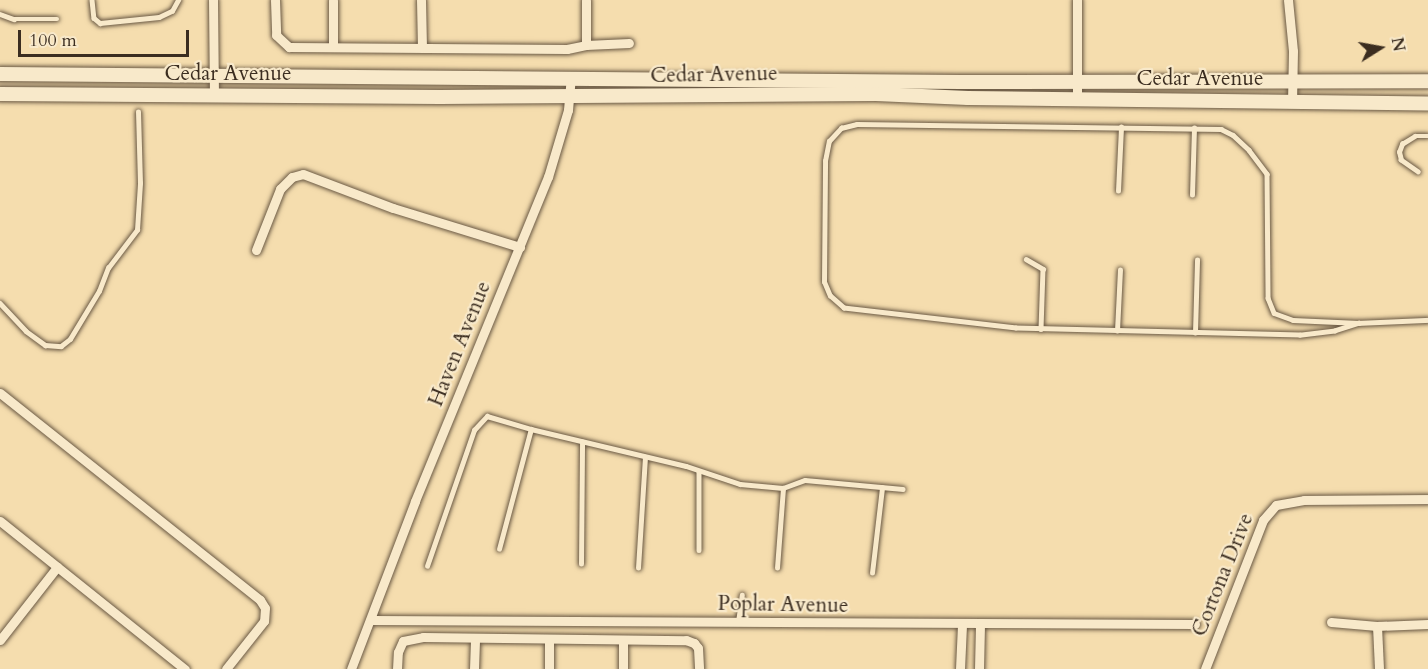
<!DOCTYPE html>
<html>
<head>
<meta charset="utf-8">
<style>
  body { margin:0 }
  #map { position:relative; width:1428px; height:669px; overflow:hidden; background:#f5ddae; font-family:Cardo,serif }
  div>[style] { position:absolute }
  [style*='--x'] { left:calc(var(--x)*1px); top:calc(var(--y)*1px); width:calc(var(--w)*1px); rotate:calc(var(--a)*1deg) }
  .roads { filter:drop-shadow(0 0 2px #6a5944) drop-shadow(0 0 2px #6a5944) }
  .service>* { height:4.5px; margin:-2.25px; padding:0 2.25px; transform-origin:2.25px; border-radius:2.25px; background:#f8e9ca }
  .minor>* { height:9px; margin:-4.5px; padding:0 4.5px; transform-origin:4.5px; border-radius:4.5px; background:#f8e9ca }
  .secondary>* { height:14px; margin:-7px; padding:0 7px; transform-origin:7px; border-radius:7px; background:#f8e9ca }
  span { translate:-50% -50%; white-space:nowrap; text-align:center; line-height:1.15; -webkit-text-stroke:4.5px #f8e9ca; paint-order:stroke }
  .street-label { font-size:21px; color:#3b2d20 }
  .north { position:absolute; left:1350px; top:18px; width:60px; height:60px; -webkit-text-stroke:4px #f8e9ca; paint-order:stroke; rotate:79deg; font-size:16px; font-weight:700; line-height:24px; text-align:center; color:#3b2d20 }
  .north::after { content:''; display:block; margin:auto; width:21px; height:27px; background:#3b2d20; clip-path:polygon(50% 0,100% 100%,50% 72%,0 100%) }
  .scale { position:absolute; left:18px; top:30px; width:171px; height:27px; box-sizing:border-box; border:3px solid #3b2d20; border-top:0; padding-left:8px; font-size:18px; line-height:21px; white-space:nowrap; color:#3b2d20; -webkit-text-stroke:4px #f8e9ca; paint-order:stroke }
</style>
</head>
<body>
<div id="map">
  <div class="roads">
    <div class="service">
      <div style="--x:92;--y:0;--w:18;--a:84"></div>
      <div style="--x:94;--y:18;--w:8;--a:40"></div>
      <div style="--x:100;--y:23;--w:59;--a:-5.8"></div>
      <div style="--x:159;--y:17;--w:14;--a:-25"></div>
      <div style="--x:172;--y:11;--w:13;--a:-61"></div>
      <div style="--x:0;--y:14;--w:15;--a:20"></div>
      <div style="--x:14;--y:19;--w:43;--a:0"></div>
      <div style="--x:1418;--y:172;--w:21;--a:-145"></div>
      <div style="--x:1401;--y:160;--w:8;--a:-104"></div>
      <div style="--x:1399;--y:152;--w:9;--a:-69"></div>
      <div style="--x:1402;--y:144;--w:15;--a:-32"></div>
      <div style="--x:1415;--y:136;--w:13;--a:0"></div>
      <div style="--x:1118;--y:191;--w:64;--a:-87.3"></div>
      <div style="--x:1192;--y:195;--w:67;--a:-88.3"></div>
      <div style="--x:1026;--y:259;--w:20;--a:30"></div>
      <div style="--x:1043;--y:269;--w:60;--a:91.9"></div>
      <div style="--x:0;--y:303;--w:38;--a:47"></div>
      <div style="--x:26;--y:331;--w:24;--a:36"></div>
      <div style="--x:45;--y:345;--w:16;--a:4"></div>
      <div style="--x:61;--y:346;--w:11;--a:-38"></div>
      <div style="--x:70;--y:339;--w:56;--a:-58.9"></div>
      <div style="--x:99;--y:291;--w:25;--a:-69"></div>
      <div style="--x:108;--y:268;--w:48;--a:-52.7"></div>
      <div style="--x:137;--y:230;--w:47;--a:-86.3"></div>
      <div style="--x:140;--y:183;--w:71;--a:-91.6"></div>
      <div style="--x:1359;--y:323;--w:25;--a:162"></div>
      <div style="--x:1335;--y:331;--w:35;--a:173"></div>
      <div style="--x:1300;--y:335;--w:284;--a:-178.6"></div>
      <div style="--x:1016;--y:328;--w:173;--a:-173.4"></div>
      <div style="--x:844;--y:308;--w:18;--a:-139"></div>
      <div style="--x:830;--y:296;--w:15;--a:-113"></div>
      <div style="--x:824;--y:282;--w:121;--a:-89.5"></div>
      <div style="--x:825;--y:161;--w:20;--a:-79"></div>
      <div style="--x:829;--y:141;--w:18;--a:-47"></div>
      <div style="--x:841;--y:128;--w:16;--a:-14"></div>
      <div style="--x:857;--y:124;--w:364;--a:0.8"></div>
      <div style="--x:1221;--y:129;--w:13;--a:27"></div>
      <div style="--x:1233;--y:135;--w:22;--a:43"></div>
      <div style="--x:1249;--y:150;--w:30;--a:53"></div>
      <div style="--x:1267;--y:174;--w:124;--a:89.5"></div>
      <div style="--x:1268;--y:298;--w:16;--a:68"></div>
      <div style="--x:1274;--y:313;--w:20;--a:20"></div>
      <div style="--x:1293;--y:320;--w:66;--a:2.6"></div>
      <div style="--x:1359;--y:323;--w:69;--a:-2.5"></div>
      <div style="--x:1117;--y:331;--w:61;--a:-87.2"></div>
      <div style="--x:1195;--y:333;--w:73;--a:-88.4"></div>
      <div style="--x:699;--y:471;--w:79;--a:90"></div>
      <div style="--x:499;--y:549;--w:124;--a:-75.1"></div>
      <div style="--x:581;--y:564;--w:122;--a:-89.5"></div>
      <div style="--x:427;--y:566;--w:144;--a:-70.9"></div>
      <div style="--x:474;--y:430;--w:19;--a:-47"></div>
      <div style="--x:487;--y:416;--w:46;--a:16.5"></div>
      <div style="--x:531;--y:429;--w:159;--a:13.4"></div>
      <div style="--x:686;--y:466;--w:57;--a:18.4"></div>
      <div style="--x:740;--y:484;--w:43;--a:5.3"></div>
      <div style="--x:783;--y:488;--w:23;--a:-20"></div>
      <div style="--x:805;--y:480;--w:98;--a:5.2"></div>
      <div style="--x:638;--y:568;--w:111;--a:-86.4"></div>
      <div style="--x:777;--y:568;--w:80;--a:-85.7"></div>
      <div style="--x:872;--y:573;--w:86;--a:-83.3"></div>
      <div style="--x:738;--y:622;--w:27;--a:-82"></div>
    </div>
    <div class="minor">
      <div style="--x:213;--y:0;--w:95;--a:89.4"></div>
      <div style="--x:275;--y:0;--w:35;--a:88"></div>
      <div style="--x:276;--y:35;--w:18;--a:43"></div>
      <div style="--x:289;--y:47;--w:278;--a:0.4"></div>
      <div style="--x:567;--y:49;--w:19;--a:-12"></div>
      <div style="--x:586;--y:45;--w:43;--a:-2.7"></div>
      <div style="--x:421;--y:0;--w:48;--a:88.8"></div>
      <div style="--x:586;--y:0;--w:45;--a:90"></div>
      <div style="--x:1077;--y:0;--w:99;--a:90"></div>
      <div style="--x:1288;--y:0;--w:51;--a:84.4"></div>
      <div style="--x:1293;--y:51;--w:50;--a:91.1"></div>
      <div style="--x:333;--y:47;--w:47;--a:-90"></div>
      <div style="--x:256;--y:250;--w:66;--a:-68.5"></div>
      <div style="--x:280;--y:189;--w:17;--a:-45"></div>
      <div style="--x:292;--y:177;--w:11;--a:-15"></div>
      <div style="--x:303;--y:174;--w:96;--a:20.7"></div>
      <div style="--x:393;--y:208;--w:133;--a:17.1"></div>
      <div style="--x:0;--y:393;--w:332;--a:38.5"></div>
      <div style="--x:260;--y:600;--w:9;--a:58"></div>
      <div style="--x:265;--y:608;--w:13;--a:94"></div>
      <div style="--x:264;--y:621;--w:61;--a:128.4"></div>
      <div style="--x:0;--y:521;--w:237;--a:38.7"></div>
      <div style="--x:371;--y:620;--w:824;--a:0.28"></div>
      <div style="--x:1331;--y:622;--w:46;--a:5"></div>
      <div style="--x:1377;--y:626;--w:51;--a:-2.2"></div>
      <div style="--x:1377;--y:626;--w:43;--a:87.3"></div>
      <div style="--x:0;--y:640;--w:93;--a:-52"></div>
      <div style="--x:351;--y:669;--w:180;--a:-69.1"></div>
      <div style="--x:415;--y:501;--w:350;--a:-67.7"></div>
      <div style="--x:548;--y:177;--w:70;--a:-73.4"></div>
      <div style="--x:568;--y:110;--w:32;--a:-85"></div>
      <div style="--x:397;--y:669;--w:17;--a:-87"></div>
      <div style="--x:398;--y:652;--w:12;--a:-66"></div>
      <div style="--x:403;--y:641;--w:20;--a:-11"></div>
      <div style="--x:423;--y:637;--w:263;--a:0.7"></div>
      <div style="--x:686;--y:640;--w:9;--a:21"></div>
      <div style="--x:694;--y:643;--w:6;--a:51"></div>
      <div style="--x:698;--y:648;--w:21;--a:87"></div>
      <div style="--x:474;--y:669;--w:30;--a:-88"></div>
      <div style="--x:549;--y:669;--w:30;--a:-90"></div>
      <div style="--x:623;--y:669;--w:29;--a:-90"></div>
      <div style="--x:960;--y:669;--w:44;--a:-87.4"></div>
      <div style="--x:979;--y:669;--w:44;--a:-88.7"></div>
      <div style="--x:1205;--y:669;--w:160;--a:-68.7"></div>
      <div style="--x:1263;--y:520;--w:20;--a:-49"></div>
      <div style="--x:1276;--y:505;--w:28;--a:-10"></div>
      <div style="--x:1304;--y:500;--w:124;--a:-0.5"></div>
    </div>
    <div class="secondary">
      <div style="--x:0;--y:74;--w:960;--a:0.48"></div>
      <div style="--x:960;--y:82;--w:468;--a:-0.1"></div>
      <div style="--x:0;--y:94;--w:440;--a:0.4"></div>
      <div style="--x:440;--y:97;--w:436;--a:-0.4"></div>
      <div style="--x:876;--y:94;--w:92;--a:2.5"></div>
      <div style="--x:968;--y:98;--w:460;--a:0.7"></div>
    </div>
  </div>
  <div class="street-label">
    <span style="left:228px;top:74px">Cedar Avenue</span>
    <span style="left:714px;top:75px;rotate:-1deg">Cedar Avenue</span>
    <span style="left:1200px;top:79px">Cedar Avenue</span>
    <span style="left:460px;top:344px;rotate:-68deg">Haven Avenue</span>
    <span style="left:1223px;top:575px;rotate:-68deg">Cortona Drive</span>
    <span style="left:783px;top:605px;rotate:1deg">Poplar Avenue</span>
  </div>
  <div class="north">N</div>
  <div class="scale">100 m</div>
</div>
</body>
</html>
